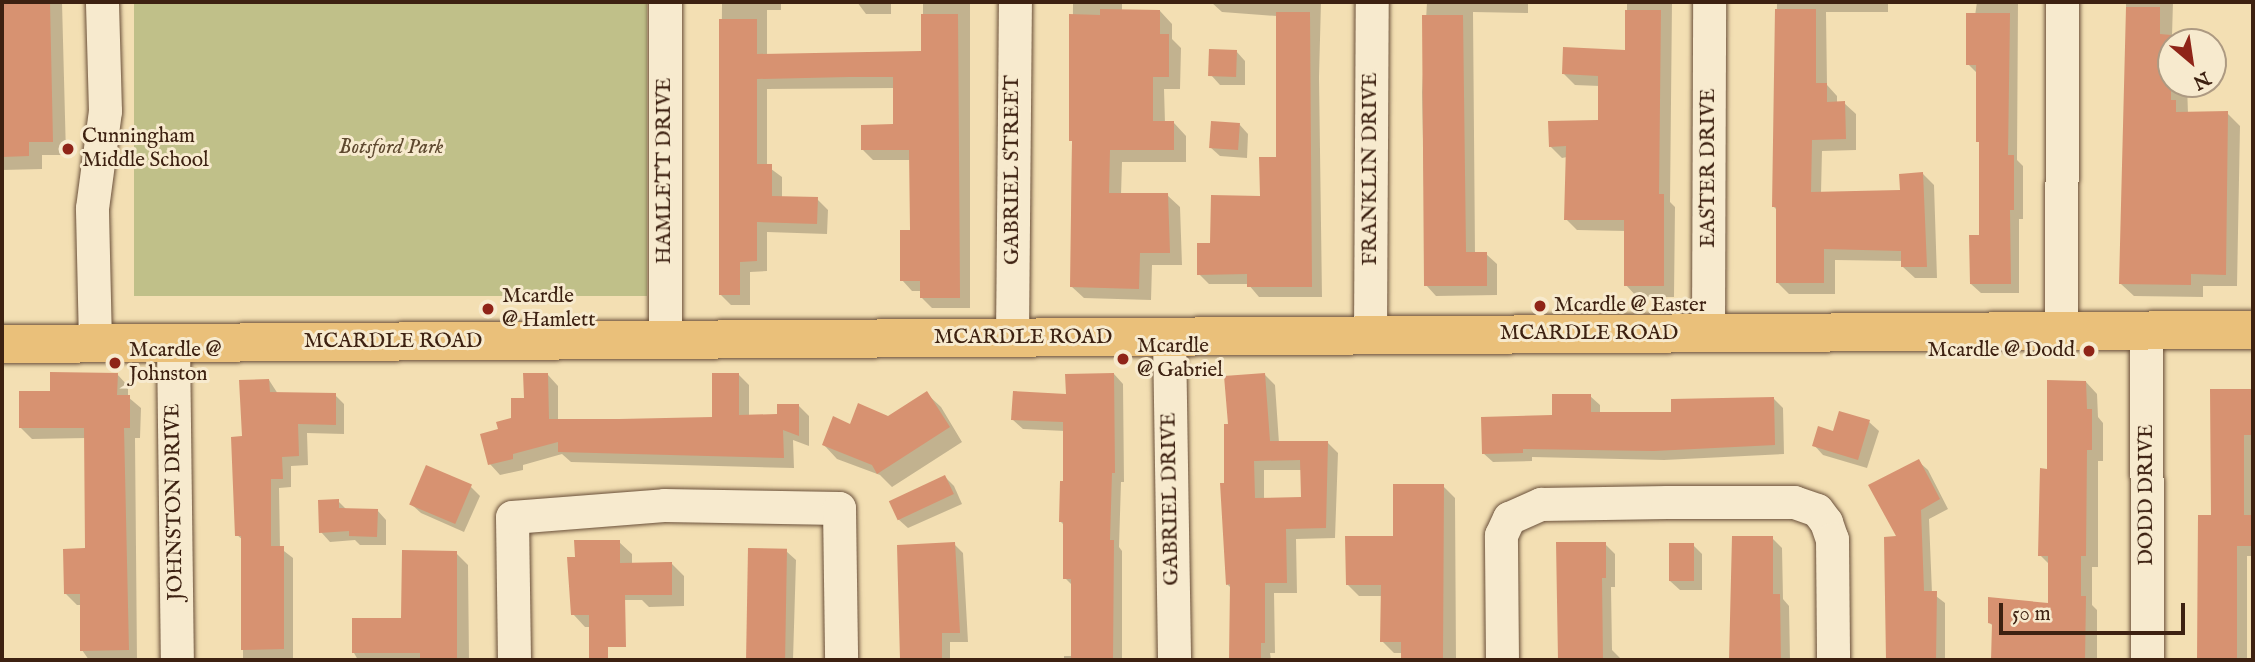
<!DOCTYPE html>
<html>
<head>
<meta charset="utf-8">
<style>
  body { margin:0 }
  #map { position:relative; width:2255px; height:662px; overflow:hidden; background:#f3dfb3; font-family:"IM FELL English",serif }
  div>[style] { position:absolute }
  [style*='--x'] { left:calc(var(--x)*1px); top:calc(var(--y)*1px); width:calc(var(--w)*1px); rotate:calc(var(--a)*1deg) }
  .green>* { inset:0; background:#c0c089; transform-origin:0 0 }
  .shadow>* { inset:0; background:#0003 }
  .building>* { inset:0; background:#d79271; transform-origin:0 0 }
  .roads { filter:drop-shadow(0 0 2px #6a503a) drop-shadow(0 0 2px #6a503a) }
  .minor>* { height:33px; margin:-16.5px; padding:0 16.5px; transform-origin:16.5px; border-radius:16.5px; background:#f7eace }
  .major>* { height:38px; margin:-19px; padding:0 19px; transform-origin:19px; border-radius:19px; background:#eac07a }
  .dots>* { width:19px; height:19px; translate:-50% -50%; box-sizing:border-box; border:4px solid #f7eace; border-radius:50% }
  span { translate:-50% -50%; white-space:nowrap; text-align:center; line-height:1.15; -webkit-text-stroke:6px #f7eace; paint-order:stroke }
  .poi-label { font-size:21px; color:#3d2111 }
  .left { translate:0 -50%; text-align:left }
  .right { translate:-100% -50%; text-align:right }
  .park-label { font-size:21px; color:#5e492f; font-style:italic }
  .street-label { font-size:21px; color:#3d2111 }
  .frame { position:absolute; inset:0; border:4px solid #3d2111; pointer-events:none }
  .north { position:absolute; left:2157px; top:28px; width:70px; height:70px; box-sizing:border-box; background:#f7eace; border:2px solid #ad9a82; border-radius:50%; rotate:151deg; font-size:19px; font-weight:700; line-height:28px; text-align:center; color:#3d2111 }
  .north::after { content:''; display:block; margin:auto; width:24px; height:32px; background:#8f2418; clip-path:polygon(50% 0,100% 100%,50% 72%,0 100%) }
  .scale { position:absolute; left:1999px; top:603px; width:186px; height:32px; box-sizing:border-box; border:4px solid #3d2111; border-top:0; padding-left:9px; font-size:21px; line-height:24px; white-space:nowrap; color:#3d2111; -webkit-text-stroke:5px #f7eace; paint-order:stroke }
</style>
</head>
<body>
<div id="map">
  <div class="green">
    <div style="left:134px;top:2px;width:513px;height:294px"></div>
  </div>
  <div class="shadow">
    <div style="clip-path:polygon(2px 2px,62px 2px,66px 155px,42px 155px,42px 169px,2px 170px)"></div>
    <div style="clip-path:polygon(722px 2px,781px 2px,781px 10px,767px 10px,767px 55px,923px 52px,923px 2px,970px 2px,970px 308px,932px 308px,922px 298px,922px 291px,912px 291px,902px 280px,912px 232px,911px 160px,873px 160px,863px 150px,895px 126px,895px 88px,767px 89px,767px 166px,782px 177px,782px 198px,817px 199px,828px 210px,827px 234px,767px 232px,767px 271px,750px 272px,750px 305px,731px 305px,720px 294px)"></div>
    <div style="clip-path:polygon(857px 2px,891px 2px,891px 14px,866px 14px)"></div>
    <div style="clip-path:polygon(1073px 2px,1122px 2px,1122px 11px,1160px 11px,1172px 24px,1172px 39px,1181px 48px,1180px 89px,1164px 89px,1165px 123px,1174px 123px,1186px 136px,1186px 162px,1122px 162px,1121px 195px,1167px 195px,1180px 207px,1182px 265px,1152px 265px,1151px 300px,1084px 298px,1071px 286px)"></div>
    <div style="clip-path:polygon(1211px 2px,1321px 2px,1319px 77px,1322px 297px,1259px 297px,1248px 284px,1209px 284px,1199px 274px,1212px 245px,1261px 198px,1278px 159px,1277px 16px,1222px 12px)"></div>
    <div style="clip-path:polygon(1427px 2px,1528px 2px,1528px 13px,1473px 12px,1475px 254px,1486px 254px,1497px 264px,1497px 295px,1436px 296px,1426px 285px,1422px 92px)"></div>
    <div style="clip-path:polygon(1627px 2px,1672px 2px,1670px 202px,1675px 207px,1674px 297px,1637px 297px,1626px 285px,1626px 231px,1577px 230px,1566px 219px,1567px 157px,1562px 158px,1550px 146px,1600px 122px,1600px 86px,1575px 85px,1564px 74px,1627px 52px)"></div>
    <div style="clip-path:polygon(1777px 2px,1888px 2px,1888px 12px,1826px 12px,1827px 85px,1837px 96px,1837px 103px,1844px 103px,1856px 114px,1856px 150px,1822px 151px,1821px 193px,1902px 192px,1923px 174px,1934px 185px,1937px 278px,1915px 278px,1903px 267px,1903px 261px,1835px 260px,1835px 294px,1789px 294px,1778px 283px,1778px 211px,1774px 207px)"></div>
    <div style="clip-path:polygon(1977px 2px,2018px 2px,2017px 160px,2023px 166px,2023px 219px,2019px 219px,2019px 293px,1981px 293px,1971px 284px,1981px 236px,1978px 74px,1968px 64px)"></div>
    <div style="clip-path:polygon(2126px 2px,2173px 2px,2172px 36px,2208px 36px,2221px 49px,2220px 76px,2213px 76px,2213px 42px,2171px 42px,2171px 84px,2187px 84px,2188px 114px,2227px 113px,2240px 126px,2237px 286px,2203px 286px,2203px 297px,2134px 296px,2121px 284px,2127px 152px)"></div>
    <div style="clip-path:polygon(1236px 51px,1245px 61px,1245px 85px,1220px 85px,1211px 75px)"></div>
    <div style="clip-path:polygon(1239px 124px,1248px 134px,1247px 158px,1220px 156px,1210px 147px)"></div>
    <div style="clip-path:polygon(117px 374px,128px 386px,128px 397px,141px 408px,140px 438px,135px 438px,137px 660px,89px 660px,82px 650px,82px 605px,77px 605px,66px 594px,87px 550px,86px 438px,32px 439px,20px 427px,52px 393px)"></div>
    <div style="clip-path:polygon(1114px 374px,1123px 384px,1124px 482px,1121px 482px,1119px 547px,1122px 551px,1122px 660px,1064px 660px,1064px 656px,1073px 656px,1073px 586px,1065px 578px,1065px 526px,1060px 521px,1065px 483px,1065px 431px,1023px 429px,1013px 420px)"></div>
    <div style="clip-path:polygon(evenodd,1264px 374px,1275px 385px,1279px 443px,1327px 442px,1338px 453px,1335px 538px,1296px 539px,1297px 593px,1274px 593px,1275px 653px,1270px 653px,1271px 660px,1231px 660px,1231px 588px,1227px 584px,1221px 485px,1226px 485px,1229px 426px,1264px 374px,1264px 470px,1302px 470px,1302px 499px,1264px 500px,1264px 470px)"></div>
    <div style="clip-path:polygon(548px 375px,558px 386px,558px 420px,714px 419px,739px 375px,749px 385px,749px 417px,779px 416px,798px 405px,809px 416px,809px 446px,793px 440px,794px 468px,571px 462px,562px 454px,523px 465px,523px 470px,500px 475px,490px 464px,500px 431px)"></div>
    <div style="clip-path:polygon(269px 380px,278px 394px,335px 395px,344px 404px,344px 434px,307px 433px,308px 465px,291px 466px,291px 487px,279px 488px,280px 548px,293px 558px,293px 660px,243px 660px,243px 540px,237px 535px,244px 438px)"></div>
    <div style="clip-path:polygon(2086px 382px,2097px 394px,2098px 417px,2103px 423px,2103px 461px,2098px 461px,2098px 567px,2092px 567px,2092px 605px,2097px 610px,2097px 660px,1992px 660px,1993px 626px,1990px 623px,2050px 605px,2050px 565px,2040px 555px,2049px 471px)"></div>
    <div style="clip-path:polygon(2212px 391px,2253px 391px,2253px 556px,2247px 556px,2247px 660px,2199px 660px,2199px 517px,2213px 517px)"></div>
    <div style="clip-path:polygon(927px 394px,941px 407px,962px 442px,892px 487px,880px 475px,837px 459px,824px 445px,851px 426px,888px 418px)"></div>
    <div style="clip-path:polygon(1590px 396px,1600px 405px,1600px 414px,1673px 414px,1774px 399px,1783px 408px,1784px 454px,1664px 460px,1532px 457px,1532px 461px,1493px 462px,1483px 453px)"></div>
    <div style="clip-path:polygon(1869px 422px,1879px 431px,1867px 468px,1823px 455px,1814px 445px,1834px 433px)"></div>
    <div style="clip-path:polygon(1918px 461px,1928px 470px,1948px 509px,1929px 519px,1932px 593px,1945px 603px,1945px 660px,1888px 660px,1886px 538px,1899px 538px)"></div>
    <div style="clip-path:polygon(945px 477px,954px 486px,962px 504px,908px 528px,898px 519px)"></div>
    <div style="clip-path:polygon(1443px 486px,1455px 498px,1456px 660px,1403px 660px,1403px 653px,1394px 653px,1382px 641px,1382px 596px,1359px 596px,1347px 584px)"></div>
    <div style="clip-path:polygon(471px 487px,480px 496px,464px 532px,421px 513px,411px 504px)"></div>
    <div style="clip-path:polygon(338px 501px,347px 510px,377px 510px,386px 520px,386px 545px,360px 545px,355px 540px,330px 542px,321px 532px)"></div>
    <div style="clip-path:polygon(1734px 538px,1772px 538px,1782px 548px,1783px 599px,1789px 606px,1790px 660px,1731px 660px)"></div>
    <div style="clip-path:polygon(619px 542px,632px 554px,632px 564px,672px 564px,684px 576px,684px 606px,649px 607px,642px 600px,614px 600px,614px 627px,585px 627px,573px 614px,577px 558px)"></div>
    <div style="clip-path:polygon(954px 544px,963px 553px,968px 642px,950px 642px,950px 660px,902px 660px,899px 547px)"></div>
    <div style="clip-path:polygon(1558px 544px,1605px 544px,1615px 554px,1615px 587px,1611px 587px,1612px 650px,1622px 660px,1560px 660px)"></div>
    <div style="clip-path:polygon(1693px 545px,1702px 554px,1702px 590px,1680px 590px,1670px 581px)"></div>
    <div style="clip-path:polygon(786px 551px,796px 560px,793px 660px,735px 660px,747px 659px)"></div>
    <div style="clip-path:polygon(456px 553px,468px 565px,469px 660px,358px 660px,354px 653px,402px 620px)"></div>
  </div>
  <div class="building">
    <div style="clip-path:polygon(2px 2px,50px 2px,53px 142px,29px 142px,29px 156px,2px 157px)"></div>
    <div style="clip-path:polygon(2126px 7px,2160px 7px,2160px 34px,2171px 35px,2171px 100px,2176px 100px,2176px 112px,2228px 111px,2226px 275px,2191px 274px,2191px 285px,2119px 284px)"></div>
    <div style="clip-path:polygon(1100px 9px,1160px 10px,1160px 34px,1169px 34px,1169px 77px,1153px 77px,1153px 121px,1174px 121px,1174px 150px,1110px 150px,1109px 193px,1168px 193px,1170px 253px,1140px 253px,1139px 289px,1070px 287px,1072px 141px,1069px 141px,1069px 14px,1100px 15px)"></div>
    <div style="clip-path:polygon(1775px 9px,1816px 9px,1816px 83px,1827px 83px,1827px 102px,1845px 101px,1846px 139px,1812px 140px,1811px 192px,1900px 190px,1899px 174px,1923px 172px,1927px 267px,1901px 267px,1901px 251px,1824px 249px,1824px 283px,1776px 283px,1776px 207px,1772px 207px)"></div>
    <div style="clip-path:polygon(1625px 10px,1661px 10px,1659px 194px,1664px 194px,1664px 286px,1624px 286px,1624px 220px,1564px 220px,1566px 146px,1549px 147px,1548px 121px,1598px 120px,1598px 76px,1562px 74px,1563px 47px,1625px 50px)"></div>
    <div style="clip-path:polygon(1276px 12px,1310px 12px,1312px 287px,1247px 287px,1247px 274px,1197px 275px,1197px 243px,1210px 243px,1211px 195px,1260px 196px,1259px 157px,1276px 157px)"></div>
    <div style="clip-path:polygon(1966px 13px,2010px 13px,2008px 155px,2014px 155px,2014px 210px,2010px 210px,2011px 284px,1970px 284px,1969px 235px,1979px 235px,1979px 142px,1976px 142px,1976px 65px,1966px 65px)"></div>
    <div style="clip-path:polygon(921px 14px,958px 14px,960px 298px,920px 298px,920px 281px,900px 281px,900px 230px,910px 230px,909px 150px,861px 150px,861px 125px,893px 124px,893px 77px,849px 77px,757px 79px,757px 164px,772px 164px,772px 196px,818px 197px,817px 224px,757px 222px,757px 261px,740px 262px,740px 295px,719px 295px,719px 19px,757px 19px,757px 54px,921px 51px)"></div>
    <div style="clip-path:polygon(1422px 15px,1463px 15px,1466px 252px,1487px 252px,1487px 286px,1424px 286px)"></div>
    <div style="left:1209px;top:49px;width:28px;height:27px;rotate:2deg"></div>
    <div style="left:1211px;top:121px;width:29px;height:27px;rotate:4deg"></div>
    <div style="clip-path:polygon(50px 372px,118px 373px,117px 395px,130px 395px,130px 428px,124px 428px,129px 650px,80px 651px,80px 594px,64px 594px,63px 549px,85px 548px,84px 428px,19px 428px,19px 391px,50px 391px)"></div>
    <div style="clip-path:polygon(523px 373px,548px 373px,549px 419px,619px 419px,712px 417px,712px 373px,739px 373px,739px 415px,777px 414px,777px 404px,799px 404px,799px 436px,783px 430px,784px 458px,558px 452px,558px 442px,513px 454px,513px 459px,488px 465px,480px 434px,498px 429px,496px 422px,511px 418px,511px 398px,524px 398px)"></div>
    <div style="clip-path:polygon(1114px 373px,1115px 473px,1112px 473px,1110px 540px,1114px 540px,1113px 660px,1071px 660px,1071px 579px,1063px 579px,1063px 522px,1059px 522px,1060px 481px,1063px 481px,1063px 422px,1011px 420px,1013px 391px,1066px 394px,1065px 374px)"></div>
    <div style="clip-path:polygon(evenodd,1265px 373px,1270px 441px,1328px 441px,1326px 528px,1286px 529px,1287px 583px,1265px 583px,1265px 643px,1261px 643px,1261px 660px,1229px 660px,1230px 584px,1226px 585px,1220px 483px,1224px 483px,1224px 424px,1228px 424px,1224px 376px,1265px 373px,1300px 460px,1301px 497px,1255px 498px,1254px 461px,1300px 460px)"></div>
    <div style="clip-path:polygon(269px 379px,270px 392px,336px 393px,336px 425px,298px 424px,299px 456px,282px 457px,283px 479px,271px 479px,271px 546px,284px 546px,284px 649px,241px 650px,241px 536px,235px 536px,231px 437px,242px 436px,239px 380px)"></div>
    <div style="clip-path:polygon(2047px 380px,2086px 381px,2087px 409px,2092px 409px,2092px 450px,2087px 450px,2086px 556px,2081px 556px,2081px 596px,2086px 596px,2085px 660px,1991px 660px,1992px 624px,1988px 623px,1988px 597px,2048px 603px,2048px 556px,2038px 556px,2040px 468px,2047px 469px)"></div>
    <div style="clip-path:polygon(2210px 389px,2253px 389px,2253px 435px,2244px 435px,2244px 515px,2253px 515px,2253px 546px,2237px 546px,2237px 660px,2197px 660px,2198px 515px,2211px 515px)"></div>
    <div style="clip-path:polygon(927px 391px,950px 427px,877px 474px,872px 465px,822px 445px,833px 416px,850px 424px,858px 403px,888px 416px)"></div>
    <div style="clip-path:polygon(1552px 394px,1591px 394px,1591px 412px,1671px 412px,1671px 399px,1774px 397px,1775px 445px,1654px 451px,1523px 449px,1523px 453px,1482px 454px,1481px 417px,1552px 415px)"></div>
    <div style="clip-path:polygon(1839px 411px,1870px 420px,1858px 460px,1812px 446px,1818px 426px,1833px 431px)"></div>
    <div style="clip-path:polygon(1919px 459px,1940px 499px,1921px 510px,1924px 591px,1937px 591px,1936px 660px,1886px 660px,1884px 537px,1896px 536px,1868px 485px)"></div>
    <div style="left:426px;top:465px;width:50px;height:43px;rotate:23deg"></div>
    <div style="left:945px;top:475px;width:21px;height:62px;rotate:65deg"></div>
    <div style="clip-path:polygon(1393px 484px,1444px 484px,1443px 660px,1401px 660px,1401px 642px,1380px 642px,1381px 585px,1346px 585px,1345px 536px,1393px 536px)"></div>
    <div style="clip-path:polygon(339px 499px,339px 508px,378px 509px,377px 537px,349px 536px,349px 531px,319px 533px,318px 500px)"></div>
    <div style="clip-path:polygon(1732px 536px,1773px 536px,1773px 594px,1780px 594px,1781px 660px,1729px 660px)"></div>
    <div style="clip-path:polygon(574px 540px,620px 540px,620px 563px,672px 562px,672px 595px,625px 595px,626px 647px,608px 647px,608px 660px,589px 660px,589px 615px,571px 615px,567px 557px,575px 557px)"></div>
    <div style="clip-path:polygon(955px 542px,960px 633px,942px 633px,942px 660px,900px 660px,897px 545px)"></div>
    <div style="clip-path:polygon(1556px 542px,1606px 542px,1606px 578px,1602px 578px,1603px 660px,1558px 660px)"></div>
    <div style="left:1669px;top:543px;width:25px;height:38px"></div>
    <div style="left:748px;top:548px;width:39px;height:112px;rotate:1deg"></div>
    <div style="clip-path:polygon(402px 550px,457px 551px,457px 660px,420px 660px,420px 653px,352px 653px,352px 618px,401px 618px)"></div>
  </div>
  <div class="roads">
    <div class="minor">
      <div style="--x:665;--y:2;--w:338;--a:90"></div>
      <div style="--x:2061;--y:331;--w:329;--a:-89.8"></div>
      <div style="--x:2146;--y:331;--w:329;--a:89.8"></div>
      <div style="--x:1708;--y:333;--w:331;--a:-89.8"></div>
      <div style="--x:1370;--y:335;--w:333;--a:-89.7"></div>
      <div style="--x:1169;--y:337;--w:323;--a:89.1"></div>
      <div style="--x:1012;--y:338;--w:336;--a:-89.5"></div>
      <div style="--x:95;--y:343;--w:135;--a:-91.3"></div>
      <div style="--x:92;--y:208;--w:98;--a:-82.4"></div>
      <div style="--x:105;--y:111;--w:109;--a:-91.6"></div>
      <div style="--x:173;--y:343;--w:317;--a:89.3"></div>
      <div style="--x:514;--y:660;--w:143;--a:-90.8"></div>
      <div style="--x:512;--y:517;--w:152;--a:-4.5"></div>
      <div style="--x:664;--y:505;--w:175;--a:1"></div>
      <div style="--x:839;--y:508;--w:152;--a:89.2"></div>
      <div style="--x:1502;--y:660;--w:125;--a:-90.5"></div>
      <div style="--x:1501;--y:535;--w:19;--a:-65"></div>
      <div style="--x:1509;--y:518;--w:35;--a:-24"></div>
      <div style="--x:1541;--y:504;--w:126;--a:-0.9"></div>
      <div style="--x:1667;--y:502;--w:127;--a:0"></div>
      <div style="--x:1794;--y:502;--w:24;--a:19"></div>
      <div style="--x:1817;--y:510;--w:15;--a:53"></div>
      <div style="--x:1826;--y:522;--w:18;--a:71"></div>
      <div style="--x:1832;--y:539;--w:121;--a:89.5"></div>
    </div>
    <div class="major">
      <div style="--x:2;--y:344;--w:2251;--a:-0.36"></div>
    </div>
  </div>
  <div class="dots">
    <div style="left:68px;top:149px;background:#8f2418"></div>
    <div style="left:1540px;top:306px;background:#8f2418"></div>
    <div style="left:488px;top:309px;background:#8f2418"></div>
    <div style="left:2089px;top:351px;background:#8f2418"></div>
    <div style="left:1123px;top:359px;background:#8f2418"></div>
    <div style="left:115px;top:363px;background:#8f2418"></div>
  </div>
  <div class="poi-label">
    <span class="left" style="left:82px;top:149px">Cunningham<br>Middle School</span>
    <span class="left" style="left:502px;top:309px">Mcardle<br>@ Hamlett</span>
    <span class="left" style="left:1554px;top:306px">Mcardle @ Easter</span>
    <span class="left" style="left:1137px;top:359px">Mcardle<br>@ Gabriel</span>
    <span class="left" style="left:129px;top:363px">Mcardle @<br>Johnston</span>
    <span class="right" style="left:2075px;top:351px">Mcardle @ Dodd</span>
  </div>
  <div class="park-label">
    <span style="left:391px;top:148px">Botsford Park</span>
  </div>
  <div class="street-label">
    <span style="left:1709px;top:168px;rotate:-90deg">EASTER DRIVE</span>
    <span style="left:1371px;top:169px;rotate:-90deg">FRANKLIN DRIVE</span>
    <span style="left:1013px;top:170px;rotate:-90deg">GABRIEL STREET</span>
    <span style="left:665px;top:171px;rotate:-90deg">HAMLETT DRIVE</span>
    <span style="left:1589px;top:334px">MCARDLE ROAD</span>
    <span style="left:1023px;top:338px">MCARDLE ROAD</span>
    <span style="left:393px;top:342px">MCARDLE ROAD</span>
    <span style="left:2147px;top:495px;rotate:-90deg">DODD DRIVE</span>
    <span style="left:1171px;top:499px;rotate:-91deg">GABRIEL DRIVE</span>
    <span style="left:175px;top:502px;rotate:-91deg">JOHNSTON DRIVE</span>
  </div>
  <div class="frame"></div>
  <div class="north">N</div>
  <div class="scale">50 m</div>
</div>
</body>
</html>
